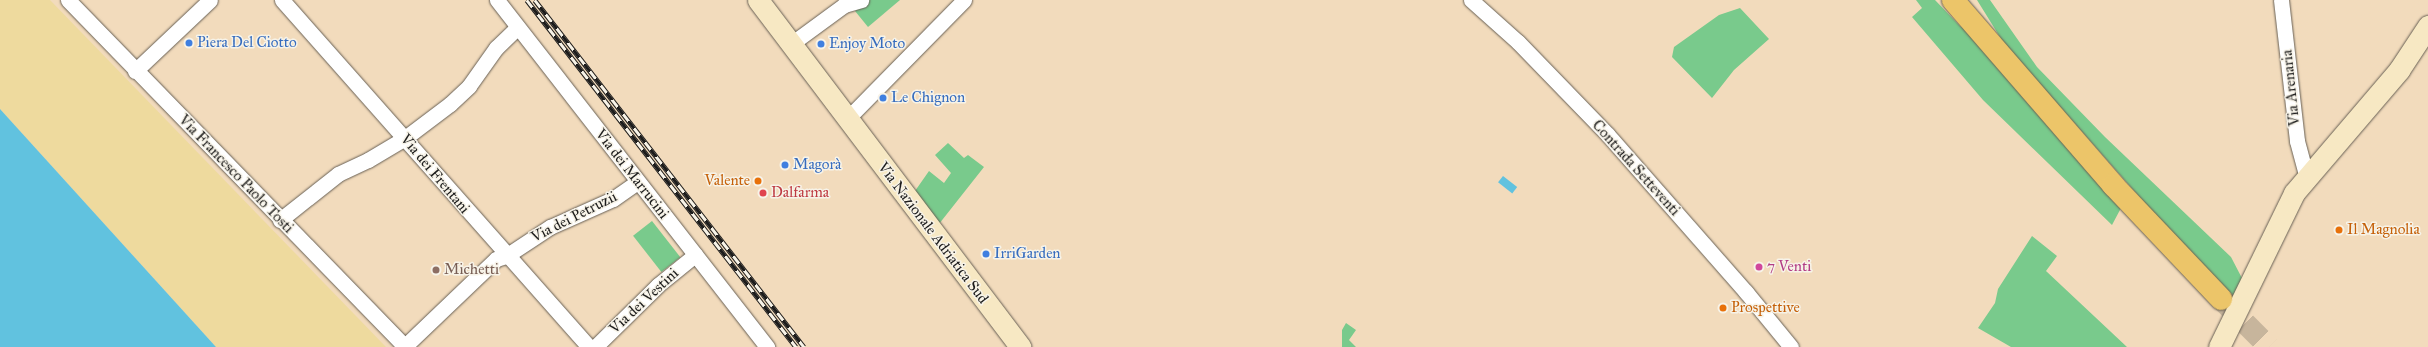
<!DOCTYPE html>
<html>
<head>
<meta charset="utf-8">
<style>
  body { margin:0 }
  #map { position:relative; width:2428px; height:347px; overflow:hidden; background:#f2dbbc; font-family:"IM FELL Great Primer",serif }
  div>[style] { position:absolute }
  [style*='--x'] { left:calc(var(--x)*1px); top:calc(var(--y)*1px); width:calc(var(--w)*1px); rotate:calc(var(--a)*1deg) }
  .green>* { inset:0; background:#79ca8c; transform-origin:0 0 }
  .sand>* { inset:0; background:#eeda9e }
  .water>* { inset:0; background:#61c2df; transform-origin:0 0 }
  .trunk-tunnel>* { height:22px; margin-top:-11px; transform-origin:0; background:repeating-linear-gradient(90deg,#c7b59c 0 22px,transparent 0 33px) }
  .roads { filter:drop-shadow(0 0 1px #675f54) drop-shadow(0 0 1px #675f54) }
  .minor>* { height:15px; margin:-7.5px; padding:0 7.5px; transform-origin:7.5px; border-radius:7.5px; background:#fff }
  .secondary>* { height:21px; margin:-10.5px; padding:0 10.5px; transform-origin:10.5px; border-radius:10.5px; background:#f7e8c3 }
  .trunk>* { height:22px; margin:-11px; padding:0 11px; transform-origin:11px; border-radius:11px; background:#ecc569 }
  .rail>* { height:4.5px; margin-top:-2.25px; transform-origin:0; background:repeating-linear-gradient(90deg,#f7f3e8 0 9px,#1c1c1c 0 18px); box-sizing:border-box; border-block:1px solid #1c1c1c }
  .dots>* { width:11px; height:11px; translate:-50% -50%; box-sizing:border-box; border:2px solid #f7f3e8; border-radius:50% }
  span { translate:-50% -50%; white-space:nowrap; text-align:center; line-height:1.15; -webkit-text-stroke:3px #f7f3e8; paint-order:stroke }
  .shop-label { font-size:15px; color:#366cbe }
  .left { translate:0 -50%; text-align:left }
  .street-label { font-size:15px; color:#1c1c1c }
  .food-label { font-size:15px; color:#c56008 }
  .right { translate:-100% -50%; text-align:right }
  .health-label { font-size:15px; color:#be3a42 }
  .hotel-label { font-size:15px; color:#b23c85 }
  .education-label { font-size:15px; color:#785e54 }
</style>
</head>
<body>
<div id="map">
  <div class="green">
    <div style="clip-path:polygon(868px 0,900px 0,868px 27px,855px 11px)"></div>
    <div style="clip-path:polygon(1916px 0,1935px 0,1960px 26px,1977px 38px,2121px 208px,2112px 225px,1983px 100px,1912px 17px,1922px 8px)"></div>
    <div style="clip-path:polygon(1977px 0,1990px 0,2037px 67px,2105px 137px,2231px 257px,2245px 284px,2236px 301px,2166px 227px,2003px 42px)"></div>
    <div style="clip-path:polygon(1740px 8px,1769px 39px,1734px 70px,1712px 98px,1672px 57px,1674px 47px,1719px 15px)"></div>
    <div style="clip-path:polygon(948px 143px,964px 158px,968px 155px,984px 167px,939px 224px,915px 191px,929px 171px,944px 183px,951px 173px,935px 155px)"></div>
    <div style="left:652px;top:221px;width:46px;height:24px;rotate:52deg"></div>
    <div style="clip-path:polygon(2032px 236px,2057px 256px,2046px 271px,2127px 347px,2011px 347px,1978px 328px,1995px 303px,1998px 289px)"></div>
    <div style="clip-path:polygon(1346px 323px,1356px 330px,1349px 340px,1356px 347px,1342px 347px,1342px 330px)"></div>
  </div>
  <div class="sand">
    <div style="clip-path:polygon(0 0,50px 0,386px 347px,216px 347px,0 109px)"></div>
  </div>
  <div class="water">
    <div style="clip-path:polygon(0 109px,216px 347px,0 347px)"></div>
    <div style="left:1503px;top:176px;width:18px;height:8px;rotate:38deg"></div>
  </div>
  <div class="trunk-tunnel">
    <div style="--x:2222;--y:300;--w:66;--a:45"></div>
  </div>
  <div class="roads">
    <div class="minor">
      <div style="--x:68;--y:0;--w:484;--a:45.8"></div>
      <div style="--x:282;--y:0;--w:463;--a:48.5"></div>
      <div style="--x:497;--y:0;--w:440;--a:52.1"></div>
      <div style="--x:1471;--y:0;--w:63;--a:41.8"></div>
      <div style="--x:1518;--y:42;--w:129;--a:45.9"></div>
      <div style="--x:1608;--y:135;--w:209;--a:48.7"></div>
      <div style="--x:1746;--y:292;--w:71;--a:50.7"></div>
      <div style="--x:2281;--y:0;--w:142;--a:83.5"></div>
      <div style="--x:2297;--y:141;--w:35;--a:75"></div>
      <div style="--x:791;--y:44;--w:66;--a:-36.3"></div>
      <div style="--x:844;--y:5;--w:18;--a:-16"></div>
      <div style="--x:135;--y:71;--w:103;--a:-43.4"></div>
      <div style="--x:847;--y:119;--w:167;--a:-45.5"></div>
      <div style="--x:280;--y:220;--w:74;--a:-38.4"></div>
      <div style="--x:338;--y:174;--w:33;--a:-25"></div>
      <div style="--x:368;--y:160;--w:43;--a:-30.7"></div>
      <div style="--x:405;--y:138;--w:56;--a:-37.1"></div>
      <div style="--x:450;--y:104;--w:26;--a:-43"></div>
      <div style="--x:469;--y:86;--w:47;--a:-54.6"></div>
      <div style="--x:496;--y:48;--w:30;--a:-44"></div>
      <div style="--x:404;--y:347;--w:127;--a:-43.7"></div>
      <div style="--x:496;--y:259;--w:10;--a:-17"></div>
      <div style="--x:506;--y:256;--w:53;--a:-33.4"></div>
      <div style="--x:550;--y:227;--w:69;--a:-24"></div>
      <div style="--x:613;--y:199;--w:29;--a:-35"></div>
      <div style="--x:595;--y:347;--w:88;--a:-44.5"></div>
      <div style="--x:658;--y:285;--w:48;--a:-39"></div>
    </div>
    <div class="secondary">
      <div style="--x:758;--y:0;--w:435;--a:52.9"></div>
      <div style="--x:2219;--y:347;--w:171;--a:-64"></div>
      <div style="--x:2294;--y:193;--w:162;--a:-49.5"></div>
      <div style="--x:2399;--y:70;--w:53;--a:-56.6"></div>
    </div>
    <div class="trunk">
      <div style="--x:1953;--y:0;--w:245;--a:49.1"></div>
      <div style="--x:2113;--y:185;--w:157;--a:46.5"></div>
    </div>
  </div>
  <div class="rail">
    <div style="--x:527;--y:0;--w:439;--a:52.2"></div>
    <div style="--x:535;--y:0;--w:439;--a:52.2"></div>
  </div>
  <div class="dots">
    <div style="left:189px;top:43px;background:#3f7fe0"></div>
    <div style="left:821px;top:44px;background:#3f7fe0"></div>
    <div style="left:883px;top:98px;background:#3f7fe0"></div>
    <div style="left:785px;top:165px;background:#3f7fe0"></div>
    <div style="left:758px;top:181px;background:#e8710a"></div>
    <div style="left:763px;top:193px;background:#e0444e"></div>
    <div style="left:2339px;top:230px;background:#e8710a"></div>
    <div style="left:986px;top:254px;background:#3f7fe0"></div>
    <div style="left:1759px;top:267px;background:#d1479c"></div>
    <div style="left:436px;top:270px;background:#8d6e63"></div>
    <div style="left:1723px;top:308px;background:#e8710a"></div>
  </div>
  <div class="shop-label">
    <span class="left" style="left:197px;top:43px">Piera Del Ciotto</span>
    <span class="left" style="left:829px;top:44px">Enjoy Moto</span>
    <span class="left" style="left:891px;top:98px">Le Chignon</span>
    <span class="left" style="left:793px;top:165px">Magorà</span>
    <span class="left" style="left:994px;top:254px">IrriGarden</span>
  </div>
  <div class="street-label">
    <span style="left:2291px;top:88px;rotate:-96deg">Via Arenaria</span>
    <span style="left:1636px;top:168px;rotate:48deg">Contrada Setteventi</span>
    <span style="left:236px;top:174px;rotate:46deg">Via Francesco Paolo Tosti</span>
    <span style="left:435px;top:174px;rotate:50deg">Via dei Frentani</span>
    <span style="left:632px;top:174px;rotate:52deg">Via dei Marrucini</span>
    <span style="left:574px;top:217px;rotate:-27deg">Via dei Petruzii</span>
    <span style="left:933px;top:233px;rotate:53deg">Via Nazionale Adriatica Sud</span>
    <span style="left:644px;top:301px;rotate:-43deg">Via dei Vestini</span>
  </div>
  <div class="food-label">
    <span class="right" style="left:750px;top:181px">Valente</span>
    <span class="left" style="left:2347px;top:230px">Il Magnolia</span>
    <span class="left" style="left:1731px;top:308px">Prospettive</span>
  </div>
  <div class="health-label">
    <span class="left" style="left:771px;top:193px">Dalfarma</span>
  </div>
  <div class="hotel-label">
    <span class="left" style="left:1767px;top:267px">7 Venti</span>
  </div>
  <div class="education-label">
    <span class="left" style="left:444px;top:270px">Michetti</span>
  </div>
</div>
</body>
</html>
